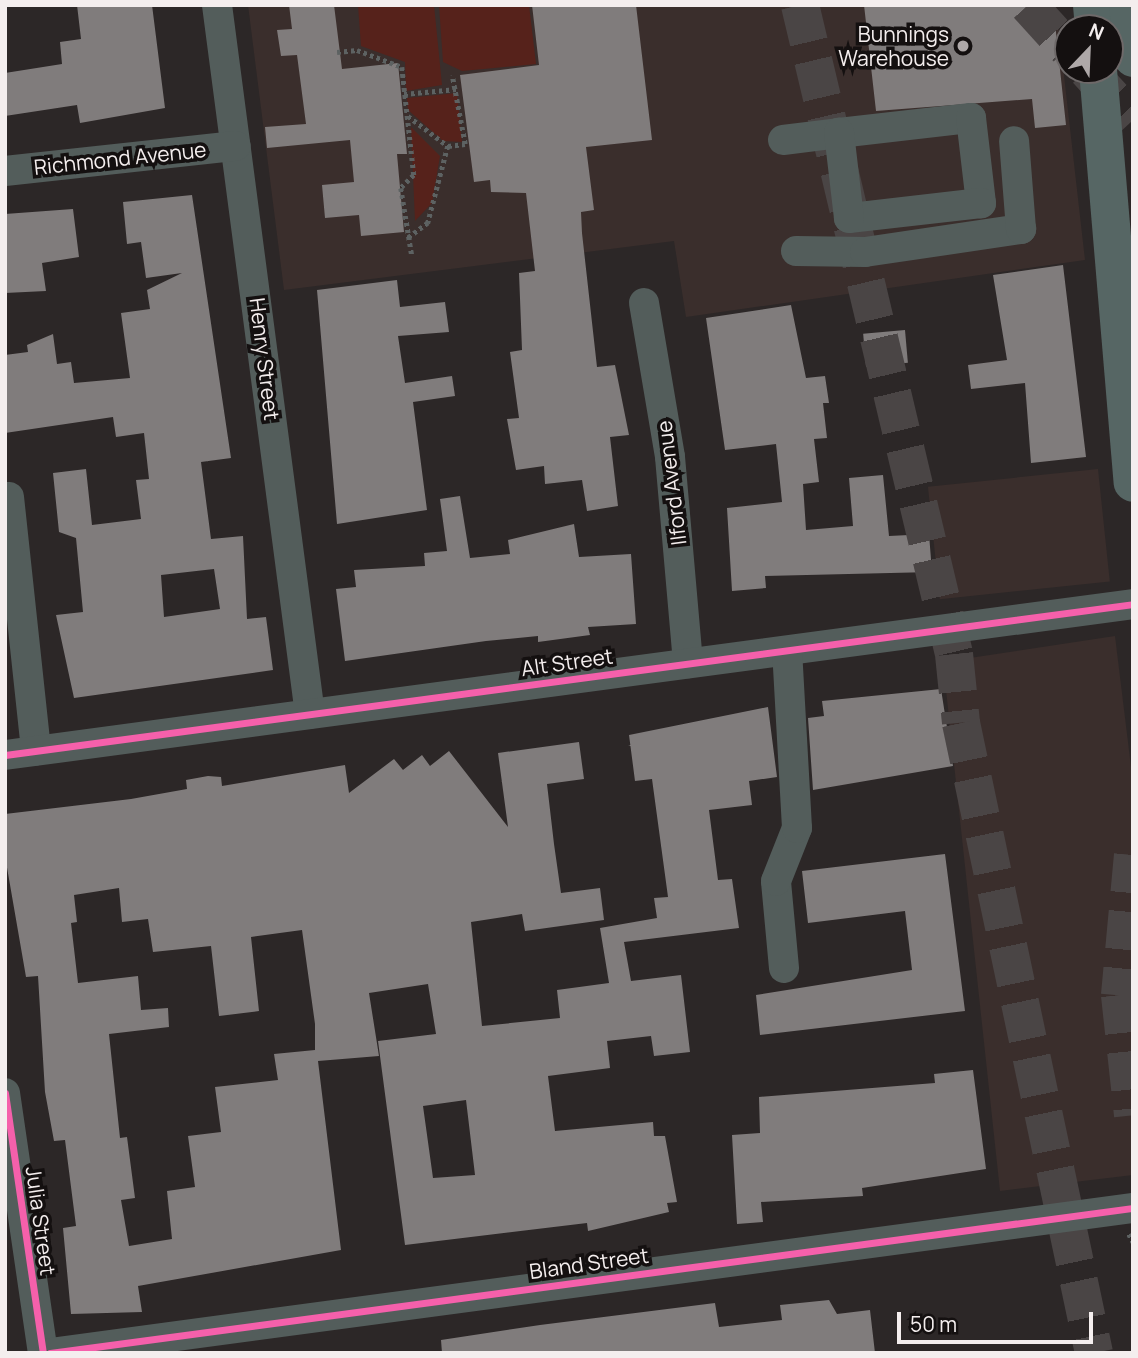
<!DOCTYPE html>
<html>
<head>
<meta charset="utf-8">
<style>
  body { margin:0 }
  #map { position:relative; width:1138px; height:1358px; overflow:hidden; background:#2c2727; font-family:Manrope,sans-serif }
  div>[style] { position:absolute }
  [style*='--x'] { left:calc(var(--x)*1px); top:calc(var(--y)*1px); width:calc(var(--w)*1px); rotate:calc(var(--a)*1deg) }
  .built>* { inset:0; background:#3a2e2c; transform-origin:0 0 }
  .green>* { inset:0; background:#56221b }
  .building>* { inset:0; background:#807c7c; transform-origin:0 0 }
  .highway-tunnel>* { height:38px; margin-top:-19px; transform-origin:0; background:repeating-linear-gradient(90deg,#4a4545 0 38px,transparent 0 57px) }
  .path>* { height:4.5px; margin-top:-2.25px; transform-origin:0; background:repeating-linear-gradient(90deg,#5d6262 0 3.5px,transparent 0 7px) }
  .minor>* { height:30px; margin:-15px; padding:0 15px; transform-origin:15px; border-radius:15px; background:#535d5b }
  .major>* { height:38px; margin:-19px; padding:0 19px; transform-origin:19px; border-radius:19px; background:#566664 }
  .cycleway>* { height:7px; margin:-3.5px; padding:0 3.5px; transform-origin:3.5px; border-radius:3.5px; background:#f560ab }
  .dots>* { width:19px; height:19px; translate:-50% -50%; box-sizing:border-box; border:4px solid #141010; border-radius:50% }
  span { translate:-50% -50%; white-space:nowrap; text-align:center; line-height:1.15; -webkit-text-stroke:7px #141010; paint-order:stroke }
  .poi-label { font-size:21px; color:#f4eeee }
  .right { translate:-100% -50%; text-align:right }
  .street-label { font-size:21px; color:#f4eeee }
  .frame { position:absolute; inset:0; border:7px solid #f4eeee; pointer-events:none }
  .north { position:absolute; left:1054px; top:14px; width:70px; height:70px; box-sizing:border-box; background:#141010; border:2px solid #6e6969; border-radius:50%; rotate:23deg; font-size:19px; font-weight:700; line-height:28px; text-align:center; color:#f4eeee }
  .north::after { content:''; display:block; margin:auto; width:24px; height:32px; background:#aea8a8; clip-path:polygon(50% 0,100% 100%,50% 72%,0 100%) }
  .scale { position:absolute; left:897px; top:1312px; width:196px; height:32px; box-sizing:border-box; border:4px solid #f4eeee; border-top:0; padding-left:9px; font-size:21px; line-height:24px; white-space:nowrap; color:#f4eeee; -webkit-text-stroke:5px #141010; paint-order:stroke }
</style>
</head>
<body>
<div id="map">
  <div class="built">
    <div style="clip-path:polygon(248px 5px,1056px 5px,1085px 260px,686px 317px,674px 241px,284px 290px)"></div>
    <div style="left:1098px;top:469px;width:113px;height:171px;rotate:84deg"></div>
    <div style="clip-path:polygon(1115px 636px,1133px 783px,1133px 1175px,1000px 1191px,943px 662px)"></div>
  </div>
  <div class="green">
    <div style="clip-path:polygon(358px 5px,434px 5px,442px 85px,406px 91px,405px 62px,361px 46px)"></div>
    <div style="clip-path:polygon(439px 5px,529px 5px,536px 64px,462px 71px,443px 62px)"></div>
    <div style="clip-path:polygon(457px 93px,462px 142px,443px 141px,408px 110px,407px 98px)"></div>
    <div style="clip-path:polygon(411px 127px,440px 156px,432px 203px,415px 221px)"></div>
  </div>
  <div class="building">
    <div style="clip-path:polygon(77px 5px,152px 5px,165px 108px,80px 123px,77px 105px,5px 116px,5px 73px,62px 64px,60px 42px,81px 39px)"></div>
    <div style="clip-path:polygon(289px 5px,334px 5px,342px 69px,398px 63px,407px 154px,397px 154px,404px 232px,361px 236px,359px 215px,325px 218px,322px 185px,354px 182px,350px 140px,267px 148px,265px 127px,306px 124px,297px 55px,281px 56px,277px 30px,292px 29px)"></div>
    <div style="clip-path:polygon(532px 5px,636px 5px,652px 140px,586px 147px,594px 210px,581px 212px,582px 233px,597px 367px,615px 365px,629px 435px,610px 437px,618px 506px,587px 511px,582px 480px,545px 484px,544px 466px,516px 470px,507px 419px,519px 418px,510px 352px,522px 350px,519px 273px,535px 271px,526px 193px,491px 192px,490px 180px,474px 182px,460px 75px,539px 65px)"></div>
    <div style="clip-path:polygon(864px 5px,1053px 5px,1066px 125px,1035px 128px,1032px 99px,876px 111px)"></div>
    <div style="clip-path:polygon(evenodd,192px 195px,231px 458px,201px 462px,211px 539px,243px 536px,247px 619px,266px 617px,273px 670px,74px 698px,56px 615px,83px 612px,76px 538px,59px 532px,53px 473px,86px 469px,92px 525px,141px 519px,136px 480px,149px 479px,144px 433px,116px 437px,113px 417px,5px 433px,5px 355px,28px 352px,27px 345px,53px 334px,57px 364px,71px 362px,74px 383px,130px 378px,121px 313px,150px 309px,147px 290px,182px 273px,146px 278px,141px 242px,127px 244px,123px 202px,192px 195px,214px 569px,220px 609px,164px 617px,161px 575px,214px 569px)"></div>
    <div style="clip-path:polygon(73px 209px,79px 257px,42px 263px,46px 291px,5px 293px,5px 214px)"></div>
    <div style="clip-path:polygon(1063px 265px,1086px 457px,1031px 463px,1025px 383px,971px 389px,968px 365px,1007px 360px,993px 275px)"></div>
    <div style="clip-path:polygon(397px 280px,400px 307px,445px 302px,449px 332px,398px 336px,405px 383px,452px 376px,455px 396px,413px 402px,427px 510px,337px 524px,317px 290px)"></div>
    <div style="clip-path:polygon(791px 305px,806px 378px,825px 376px,829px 403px,823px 403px,827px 438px,814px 439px,819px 482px,803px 484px,806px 530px,853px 526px,849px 478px,883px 475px,889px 536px,929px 534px,932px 572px,765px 576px,766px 588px,732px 591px,727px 508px,782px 502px,776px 444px,725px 450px,706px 318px)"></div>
    <div style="left:905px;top:330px;width:33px;height:42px;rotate:85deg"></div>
    <div style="clip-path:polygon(460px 496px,470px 558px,510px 554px,508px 540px,574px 524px,579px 557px,631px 554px,636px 624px,588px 627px,590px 635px,538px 642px,538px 636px,486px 641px,345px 661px,336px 589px,356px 587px,354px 570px,425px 566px,424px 553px,447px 551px,440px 499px)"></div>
    <div style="clip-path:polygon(941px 689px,953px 766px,813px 790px,808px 718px,824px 716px,822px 701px)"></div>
    <div style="clip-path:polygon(evenodd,768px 707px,777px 777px,749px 781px,752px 805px,709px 810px,718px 880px,732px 879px,739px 928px,624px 942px,631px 981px,681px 975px,690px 1052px,654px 1056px,651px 1036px,607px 1041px,610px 1068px,548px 1076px,555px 1131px,653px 1122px,654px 1136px,665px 1136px,677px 1202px,667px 1203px,669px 1212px,588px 1231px,587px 1223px,405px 1245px,378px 1041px,436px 1034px,428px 984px,369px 993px,379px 1056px,318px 1061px,341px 1250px,138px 1286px,142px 1312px,71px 1314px,63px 1228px,76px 1226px,65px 1140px,54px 1141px,45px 1092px,38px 976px,26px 977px,5px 856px,5px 814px,131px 799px,187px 789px,186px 780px,208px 776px,221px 777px,222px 786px,345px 765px,349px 793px,394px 759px,403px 770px,422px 755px,430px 766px,449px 751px,508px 827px,498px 753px,579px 742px,584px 779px,547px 784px,554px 844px,561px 893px,600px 888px,604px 920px,525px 931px,522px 914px,471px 922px,482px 1026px,560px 1018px,557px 990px,609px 983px,600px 928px,657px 918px,654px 898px,668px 897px,652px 779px,635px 781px,629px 735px,768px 707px,119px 888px,122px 922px,148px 919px,153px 952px,211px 946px,219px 1016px,259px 1011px,251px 937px,302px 930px,315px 1024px,315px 1050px,274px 1054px,278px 1080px,215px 1087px,221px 1132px,188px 1136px,195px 1187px,167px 1191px,172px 1239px,129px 1246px,121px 1200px,135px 1198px,127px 1137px,120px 1138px,109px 1034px,169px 1027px,168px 1008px,141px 1010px,138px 976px,78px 983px,71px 923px,77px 922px,74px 895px,119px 888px,768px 707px,466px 1100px,475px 1175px,433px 1178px,423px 1106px,466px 1100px)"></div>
    <div style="clip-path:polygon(945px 854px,965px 1011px,760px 1035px,756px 995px,912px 970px,905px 911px,808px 923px,802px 871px)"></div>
    <div style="clip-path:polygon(973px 1070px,986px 1169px,862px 1188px,863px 1196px,761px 1202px,763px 1222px,737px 1224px,732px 1135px,760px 1133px,759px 1097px,935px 1083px,934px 1074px)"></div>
    <div style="clip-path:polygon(829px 1300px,837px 1314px,870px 1310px,875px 1353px,442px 1353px,441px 1340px,540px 1325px,715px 1303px,719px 1327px,782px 1320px,780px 1305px)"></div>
  </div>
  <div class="highway-tunnel">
    <div style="--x:800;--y:5;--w:667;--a:76.65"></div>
    <div style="--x:954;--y:654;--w:69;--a:84.2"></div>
    <div style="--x:961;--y:723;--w:644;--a:78.08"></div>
    <div style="--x:1028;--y:5;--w:59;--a:47.7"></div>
    <div style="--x:1087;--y:70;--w:68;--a:47.4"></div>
    <div style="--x:1133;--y:855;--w:141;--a:95.3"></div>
    <div style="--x:1120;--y:995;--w:121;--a:83.8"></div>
  </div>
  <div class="path">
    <div style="--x:337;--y:52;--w:20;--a:-6"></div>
    <div style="--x:357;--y:50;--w:48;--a:20.7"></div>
    <div style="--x:402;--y:67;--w:109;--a:83.7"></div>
    <div style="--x:414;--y:175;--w:18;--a:135"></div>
    <div style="--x:401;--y:188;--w:69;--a:80.8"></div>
    <div style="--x:404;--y:94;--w:53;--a:-5.4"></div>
    <div style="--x:408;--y:116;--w:50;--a:36.9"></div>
    <div style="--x:448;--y:146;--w:80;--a:104.6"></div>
    <div style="--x:428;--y:223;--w:25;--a:143"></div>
    <div style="--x:448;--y:146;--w:17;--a:-7"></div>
    <div style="--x:465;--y:144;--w:70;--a:-100.7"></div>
    <div style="--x:1129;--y:1234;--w:9;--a:63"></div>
  </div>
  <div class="minor">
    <div style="--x:217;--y:5;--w:715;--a:82.53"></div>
    <div style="--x:783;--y:140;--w:56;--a:-7.1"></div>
    <div style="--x:839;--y:133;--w:133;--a:-6.5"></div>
    <div style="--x:971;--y:118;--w:86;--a:83.3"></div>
    <div style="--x:981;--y:203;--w:133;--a:173.5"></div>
    <div style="--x:849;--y:218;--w:86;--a:-96.7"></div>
    <div style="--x:5;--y:171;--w:232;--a:-6.2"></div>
    <div style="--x:796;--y:251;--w:69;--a:0.8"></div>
    <div style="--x:865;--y:252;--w:158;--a:-8.4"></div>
    <div style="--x:1021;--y:229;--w:88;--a:-94.5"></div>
    <div style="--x:644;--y:303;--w:156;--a:80.4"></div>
    <div style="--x:670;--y:457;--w:207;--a:85"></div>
    <div style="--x:9;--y:497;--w:255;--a:83.9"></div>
    <div style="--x:5;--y:755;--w:1138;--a:-7.62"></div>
    <div style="--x:784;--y:968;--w:87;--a:-95.3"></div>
    <div style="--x:776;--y:881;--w:57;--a:-68.4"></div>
    <div style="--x:797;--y:828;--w:177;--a:-93.2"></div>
    <div style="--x:5;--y:1093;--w:263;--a:81.7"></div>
    <div style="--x:50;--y:1353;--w:1093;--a:-7.63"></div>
  </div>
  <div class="major">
    <div style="--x:1092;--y:5;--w:23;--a:85"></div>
    <div style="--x:1128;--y:5;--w:53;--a:84.6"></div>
    <div style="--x:1098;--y:70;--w:414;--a:85.2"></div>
  </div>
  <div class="cycleway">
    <div style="--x:5;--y:755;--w:1138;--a:-7.62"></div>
    <div style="--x:5;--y:1093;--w:263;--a:81.7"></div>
    <div style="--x:50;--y:1353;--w:1093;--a:-7.63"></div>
  </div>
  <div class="dots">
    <div style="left:963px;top:46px;background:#aea8a8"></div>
  </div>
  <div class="poi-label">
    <span class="right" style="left:949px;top:46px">Bunnings<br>Warehouse</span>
  </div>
  <div class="street-label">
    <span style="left:120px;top:158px;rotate:-6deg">Richmond Avenue</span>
    <span style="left:265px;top:359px;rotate:83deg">Henry Street</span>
    <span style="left:671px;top:483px;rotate:-97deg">Ilford Avenue</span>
    <span style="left:567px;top:662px;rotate:-8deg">Alt Street</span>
    <span style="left:41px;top:1221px;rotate:82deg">Julia Street</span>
    <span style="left:589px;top:1263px;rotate:-8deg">Bland Street</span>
  </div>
  <div class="frame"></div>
  <div class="north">N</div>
  <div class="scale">50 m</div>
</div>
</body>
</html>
